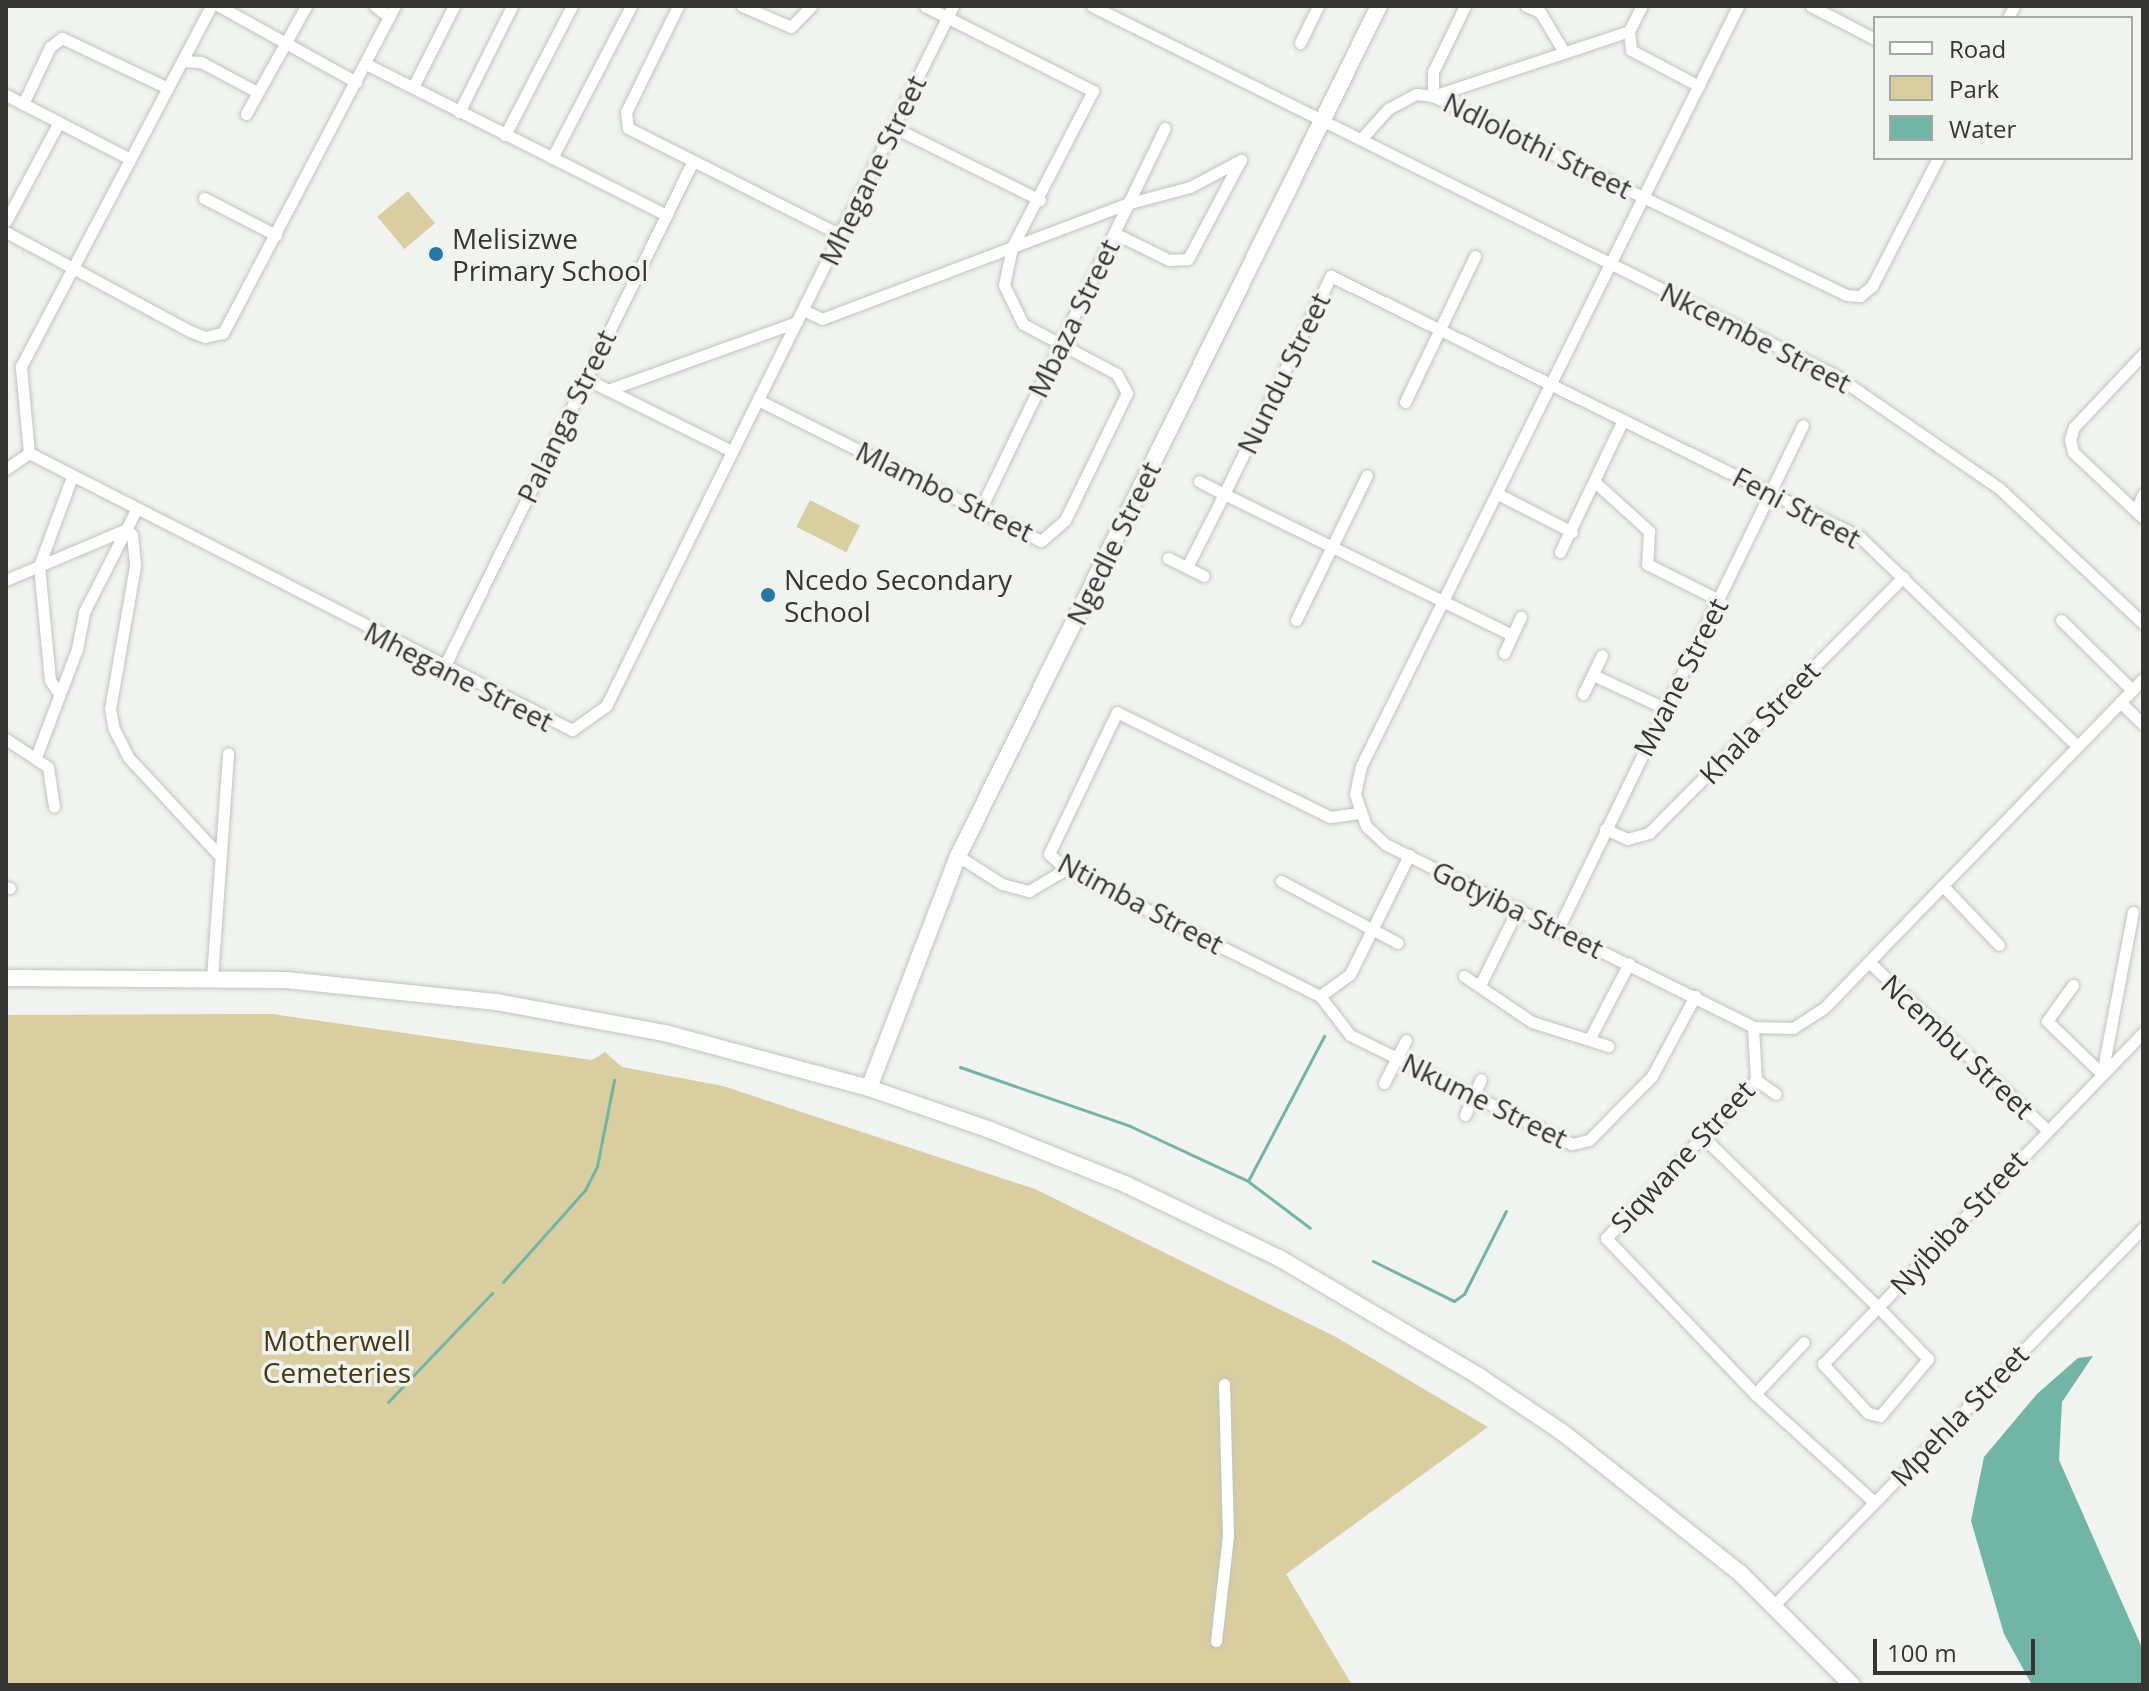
<!DOCTYPE html>
<html>
<head>
<meta charset="utf-8">
<style>
  body { margin:0 }
  #map { position:relative; width:2149px; height:1691px; overflow:hidden; background:#f0f3ef; font-family:"Open Sans",sans-serif }
  div>[style] { position:absolute }
  [style*='--x'] { left:calc(var(--x)*1px); top:calc(var(--y)*1px); width:calc(var(--w)*1px); rotate:calc(var(--a)*1deg) }
  .green>* { inset:0; background:#d8ce9f; transform-origin:0 0 }
  .water>* { inset:0; background:#70b5a6 }
  .stream>* { height:3px; margin:-1.5px; padding:0 1.5px; transform-origin:1.5px; border-radius:1.5px; background:#70b5a6 }
  .roads { filter:drop-shadow(0 0 2px #c0c4bf) drop-shadow(0 0 2px #c0c4bf) }
  .street>* { height:11px; margin:-5.5px; padding:0 5.5px; transform-origin:5.5px; border-radius:5.5px; background:#fff }
  .secondary>* { height:16px; margin:-8px; padding:0 8px; transform-origin:8px; border-radius:8px; background:#fff }
  .dots>* { width:22px; height:22px; translate:-50% -50%; box-sizing:border-box; border:4px solid #f0f3ef; border-radius:50% }
  span { translate:-50% -50%; white-space:nowrap; text-align:center; line-height:1.15; -webkit-text-stroke:7px #f0f3ef; paint-order:stroke }
  .street-label { font-size:28px; color:#353634 }
  .poi-label { font-size:28px; color:#353634 }
  .left { translate:0 -50%; text-align:left }
  .park-label { font-size:28px; color:#42390d }
  .frame { position:absolute; inset:0; border:8px solid #353634; pointer-events:none }
  .legend { position:absolute; left:1873px; top:16px; width:260px; height:144px; box-sizing:border-box; background:#f0f3ef; border:2px solid #a5a7a4; margin:0; padding:10px 14px; list-style:none; font-size:24px; color:#353634 }
  .legend li { display:flex; align-items:center; gap:16px; height:40px }
  .legend b { width:40px; border:2px solid #a5a7a4 }
  .scale { position:absolute; left:1873px; top:1639px; width:162px; height:36px; box-sizing:border-box; border:4px solid #353634; border-top:0; padding-left:10px; font-size:24px; line-height:28px; white-space:nowrap; color:#353634; -webkit-text-stroke:6px #f0f3ef; paint-order:stroke }
</style>
</head>
<body>
<div id="map">
  <div class="green">
    <div style="left:408px;top:191px;width:42px;height:40px;rotate:50deg"></div>
    <div style="left:810px;top:500px;width:56px;height:30px;rotate:27deg"></div>
    <div style="clip-path:polygon(272px 1014px,592px 1060px,605px 1052px,622px 1067px,723px 1086px,1035px 1189px,1336px 1337px,1488px 1427px,1286px 1574px,1352px 1685px,6px 1685px,6px 1015px)"></div>
  </div>
  <div class="water">
    <div style="clip-path:polygon(2093px 1356px,2062px 1402px,2059px 1460px,2143px 1650px,2143px 1685px,2032px 1685px,2004px 1634px,1971px 1521px,1984px 1457px,2037px 1394px,2078px 1358px)"></div>
  </div>
  <div class="stream">
    <div style="--x:960;--y:1067;--w:180;--a:19.1"></div>
    <div style="--x:1130;--y:1126;--w:130;--a:25"></div>
    <div style="--x:1248;--y:1181;--w:164;--a:-62.3"></div>
    <div style="--x:1249;--y:1182;--w:76;--a:37"></div>
    <div style="--x:1373;--y:1261;--w:90;--a:26.3"></div>
    <div style="--x:1454;--y:1301;--w:12;--a:-35"></div>
    <div style="--x:1464;--y:1294;--w:93;--a:-63.2"></div>
    <div style="--x:503;--y:1282;--w:123;--a:-48.3"></div>
    <div style="--x:585;--y:1190;--w:27;--a:-63"></div>
    <div style="--x:597;--y:1166;--w:88;--a:-78.8"></div>
    <div style="--x:388;--y:1402;--w:151;--a:-46.3"></div>
  </div>
  <div class="roads">
    <div class="street">
      <div style="--x:211;--y:6;--w:408;--a:117.8"></div>
      <div style="--x:21;--y:367;--w:86;--a:84.7"></div>
      <div style="--x:29;--y:453;--w:610;--a:27.03"></div>
      <div style="--x:572;--y:730;--w:42;--a:-35.2"></div>
      <div style="--x:606;--y:706;--w:781;--a:-63.63"></div>
      <div style="--x:219;--y:6;--w:157;--a:29"></div>
      <div style="--x:375;--y:6;--w:18;--a:38"></div>
      <div style="--x:678;--y:6;--w:118;--a:116.1"></div>
      <div style="--x:626;--y:112;--w:16;--a:83"></div>
      <div style="--x:628;--y:128;--w:238;--a:26.7"></div>
      <div style="--x:742;--y:6;--w:53;--a:23.2"></div>
      <div style="--x:791;--y:27;--w:29;--a:-46"></div>
      <div style="--x:1092;--y:6;--w:830;--a:26.41"></div>
      <div style="--x:1835;--y:375;--w:199;--a:34.6"></div>
      <div style="--x:1999;--y:488;--w:197;--a:43.2"></div>
      <div style="--x:1465;--y:6;--w:73;--a:115.9"></div>
      <div style="--x:1433;--y:72;--w:24;--a:90"></div>
      <div style="--x:1433;--y:96;--w:458;--a:25.7"></div>
      <div style="--x:1846;--y:295;--w:14;--a:4"></div>
      <div style="--x:1860;--y:296;--w:16;--a:-40"></div>
      <div style="--x:1872;--y:286;--w:144;--a:-62.7"></div>
      <div style="--x:1526;--y:6;--w:15;--a:23"></div>
      <div style="--x:1540;--y:12;--w:47;--a:59"></div>
      <div style="--x:1738;--y:6;--w:848;--a:116.38"></div>
      <div style="--x:1361;--y:766;--w:29;--a:102"></div>
      <div style="--x:1355;--y:794;--w:34;--a:71"></div>
      <div style="--x:1366;--y:826;--w:26;--a:43"></div>
      <div style="--x:1385;--y:844;--w:411;--a:26.4"></div>
      <div style="--x:1753;--y:1027;--w:40;--a:1.4"></div>
      <div style="--x:1793;--y:1028;--w:37;--a:-33"></div>
      <div style="--x:1824;--y:1008;--w:458;--a:-45.9"></div>
      <div style="--x:1811;--y:6;--w:72;--a:27.3"></div>
      <div style="--x:2008;--y:18;--w:13;--a:-63"></div>
      <div style="--x:1629;--y:31;--w:19;--a:84"></div>
      <div style="--x:1631;--y:50;--w:77;--a:27.9"></div>
      <div style="--x:1300;--y:43;--w:41;--a:-64.1"></div>
      <div style="--x:182;--y:61;--w:19;--a:3"></div>
      <div style="--x:201;--y:62;--w:64;--a:28.2"></div>
      <div style="--x:366;--y:64;--w:336;--a:26.7"></div>
      <div style="--x:413;--y:87;--w:91;--a:-63.2"></div>
      <div style="--x:6;--y:95;--w:140;--a:27.3"></div>
      <div style="--x:23;--y:104;--w:63;--a:-64.7"></div>
      <div style="--x:50;--y:47;--w:15;--a:-37"></div>
      <div style="--x:62;--y:38;--w:117;--a:25.3"></div>
      <div style="--x:459;--y:112;--w:119;--a:-63.4"></div>
      <div style="--x:246;--y:114;--w:124;--a:-60.9"></div>
      <div style="--x:893;--y:127;--w:164;--a:26.4"></div>
      <div style="--x:505;--y:135;--w:145;--a:-62.6"></div>
      <div style="--x:1361;--y:139;--w:40;--a:-48"></div>
      <div style="--x:1388;--y:109;--w:32;--a:-28"></div>
      <div style="--x:1416;--y:94;--w:17;--a:7"></div>
      <div style="--x:1433;--y:96;--w:206;--a:-18.3"></div>
      <div style="--x:1629;--y:31;--w:28;--a:-63"></div>
      <div style="--x:552;--y:158;--w:171;--a:-62.5"></div>
      <div style="--x:204;--y:198;--w:81;--a:27.2"></div>
      <div style="--x:6;--y:221;--w:112;--a:-61.8"></div>
      <div style="--x:6;--y:232;--w:211;--a:28.3"></div>
      <div style="--x:192;--y:332;--w:14;--a:21"></div>
      <div style="--x:205;--y:337;--w:18;--a:-13"></div>
      <div style="--x:223;--y:333;--w:369;--a:-62.3"></div>
      <div style="--x:1114;--y:233;--w:61;--a:26.1"></div>
      <div style="--x:1169;--y:260;--w:19;--a:-3"></div>
      <div style="--x:1188;--y:259;--w:111;--a:-62"></div>
      <div style="--x:803;--y:310;--w:21;--a:25"></div>
      <div style="--x:822;--y:319;--w:325;--a:-20.7"></div>
      <div style="--x:1126;--y:204;--w:66;--a:-14.9"></div>
      <div style="--x:1190;--y:187;--w:58;--a:-27.9"></div>
      <div style="--x:2143;--y:354;--w:100;--a:133.4"></div>
      <div style="--x:2074;--y:427;--w:13;--a:108"></div>
      <div style="--x:2070;--y:439;--w:13;--a:77"></div>
      <div style="--x:2073;--y:452;--w:96;--a:43.3"></div>
      <div style="--x:584;--y:378;--w:165;--a:26.3"></div>
      <div style="--x:608;--y:390;--w:201;--a:-19.8"></div>
      <div style="--x:758;--y:400;--w:316;--a:26.5"></div>
      <div style="--x:1041;--y:541;--w:32;--a:-41"></div>
      <div style="--x:1065;--y:520;--w:141;--a:-64"></div>
      <div style="--x:1127;--y:393;--w:21;--a:-118"></div>
      <div style="--x:1117;--y:374;--w:106;--a:-152"></div>
      <div style="--x:1023;--y:324;--w:43;--a:-116"></div>
      <div style="--x:1004;--y:285;--w:39;--a:-78"></div>
      <div style="--x:1012;--y:247;--w:176;--a:-62.6"></div>
      <div style="--x:1093;--y:91;--w:188;--a:-153.2"></div>
      <div style="--x:1405;--y:402;--w:162;--a:-64.4"></div>
      <div style="--x:6;--y:469;--w:28;--a:-35"></div>
      <div style="--x:1596;--y:483;--w:72;--a:42.2"></div>
      <div style="--x:1649;--y:531;--w:33;--a:93"></div>
      <div style="--x:1647;--y:564;--w:80;--a:26.6"></div>
      <div style="--x:1498;--y:494;--w:83;--a:27.2"></div>
      <div style="--x:981;--y:508;--w:422;--a:-64.2"></div>
      <div style="--x:2136;--y:511;--w:18;--a:-68"></div>
      <div style="--x:1560;--y:552;--w:146;--a:-64.5"></div>
      <div style="--x:1168;--y:558;--w:40;--a:26.6"></div>
      <div style="--x:1187;--y:567;--w:82;--a:-63.1"></div>
      <div style="--x:1224;--y:494;--w:28;--a:-153"></div>
      <div style="--x:6;--y:580;--w:131;--a:-22.9"></div>
      <div style="--x:127;--y:529;--w:8;--a:50"></div>
      <div style="--x:132;--y:535;--w:31;--a:84"></div>
      <div style="--x:135;--y:566;--w:145;--a:99.9"></div>
      <div style="--x:110;--y:709;--w:20;--a:79"></div>
      <div style="--x:114;--y:729;--w:31;--a:63"></div>
      <div style="--x:128;--y:757;--w:135;--a:47.1"></div>
      <div style="--x:1296;--y:620;--w:161;--a:-63.9"></div>
      <div style="--x:2061;--y:620;--w:100;--a:44.6"></div>
      <div style="--x:1512;--y:635;--w:321;--a:-153.9"></div>
      <div style="--x:1224;--y:494;--w:243;--a:-63.9"></div>
      <div style="--x:1331;--y:276;--w:590;--a:26.26"></div>
      <div style="--x:1860;--y:537;--w:301;--a:43.9"></div>
      <div style="--x:1504;--y:653;--w:40;--a:-65"></div>
      <div style="--x:443;--y:669;--w:564;--a:-63.8"></div>
      <div style="--x:1593;--y:675;--w:78;--a:24.9"></div>
      <div style="--x:58;--y:692;--w:14;--a:-124"></div>
      <div style="--x:50;--y:680;--w:115;--a:-95.5"></div>
      <div style="--x:39;--y:566;--w:95;--a:-69.7"></div>
      <div style="--x:1583;--y:694;--w:43;--a:-64"></div>
      <div style="--x:2120;--y:702;--w:32;--a:44"></div>
      <div style="--x:6;--y:739;--w:50;--a:33.7"></div>
      <div style="--x:48;--y:767;--w:40;--a:81.5"></div>
      <div style="--x:36;--y:757;--w:116;--a:-69.2"></div>
      <div style="--x:77;--y:649;--w:38;--a:-79"></div>
      <div style="--x:84;--y:612;--w:112;--a:-63"></div>
      <div style="--x:1359;--y:813;--w:29;--a:172"></div>
      <div style="--x:1330;--y:817;--w:237;--a:-153.8"></div>
      <div style="--x:1117;--y:712;--w:157;--a:115.6"></div>
      <div style="--x:1049;--y:854;--w:23;--a:41"></div>
      <div style="--x:1066;--y:869;--w:284;--a:26.6"></div>
      <div style="--x:1320;--y:996;--w:49;--a:52.4"></div>
      <div style="--x:1350;--y:1035;--w:247;--a:26.2"></div>
      <div style="--x:1572;--y:1144;--w:17;--a:-13"></div>
      <div style="--x:1589;--y:1140;--w:90;--a:-45.5"></div>
      <div style="--x:1652;--y:1076;--w:91;--a:-61.7"></div>
      <div style="--x:1605;--y:829;--w:24;--a:24"></div>
      <div style="--x:1627;--y:839;--w:23;--a:-15"></div>
      <div style="--x:1649;--y:833;--w:361;--a:-45.2"></div>
      <div style="--x:958;--y:856;--w:52;--a:32.5"></div>
      <div style="--x:1002;--y:884;--w:28;--a:15"></div>
      <div style="--x:1029;--y:891;--w:43;--a:-30.7"></div>
      <div style="--x:1281;--y:881;--w:132;--a:27.9"></div>
      <div style="--x:1943;--y:886;--w:81;--a:46.5"></div>
      <div style="--x:6;--y:887;--w:4;--a:14"></div>
      <div style="--x:1558;--y:929;--w:560;--a:-64.08"></div>
      <div style="--x:1869;--y:962;--w:243;--a:43.3"></div>
      <div style="--x:1464;--y:976;--w:82;--a:34.1"></div>
      <div style="--x:1532;--y:1022;--w:80;--a:17.5"></div>
      <div style="--x:212;--y:978;--w:225;--a:-85.9"></div>
      <div style="--x:1481;--y:983;--w:84;--a:-63.7"></div>
      <div style="--x:2073;--y:985;--w:44;--a:125.8"></div>
      <div style="--x:2047;--y:1021;--w:76;--a:43.9"></div>
      <div style="--x:1320;--y:996;--w:37;--a:-36"></div>
      <div style="--x:1350;--y:974;--w:133;--a:-63.6"></div>
      <div style="--x:1753;--y:1027;--w:53;--a:86.8"></div>
      <div style="--x:1756;--y:1080;--w:218;--a:133.5"></div>
      <div style="--x:1606;--y:1238;--w:216;--a:46.3"></div>
      <div style="--x:1755;--y:1394;--w:161;--a:42.2"></div>
      <div style="--x:1591;--y:1036;--w:82;--a:-62.5"></div>
      <div style="--x:2102;--y:1074;--w:165;--a:-79.2"></div>
      <div style="--x:1756;--y:1080;--w:24;--a:35"></div>
      <div style="--x:1384;--y:1083;--w:48;--a:-62.9"></div>
      <div style="--x:1465;--y:1115;--w:39;--a:-66"></div>
      <div style="--x:1703;--y:1137;--w:244;--a:44.2"></div>
      <div style="--x:1878;--y:1307;--w:381;--a:-46"></div>
      <div style="--x:1878;--y:1307;--w:72;--a:46.1"></div>
      <div style="--x:1928;--y:1359;--w:75;--a:130.1"></div>
      <div style="--x:1880;--y:1416;--w:12;--a:-166"></div>
      <div style="--x:1868;--y:1413;--w:67;--a:-132.6"></div>
      <div style="--x:1823;--y:1364;--w:79;--a:-46"></div>
      <div style="--x:1755;--y:1394;--w:71;--a:-46.7"></div>
      <div style="--x:1776;--y:1603;--w:525;--a:-45.62"></div>
      <div style="--x:1216;--y:1641;--w:106;--a:-83.5"></div>
      <div style="--x:1228;--y:1536;--w:152;--a:-91.5"></div>
    </div>
    <div class="secondary">
      <div style="--x:6;--y:978;--w:280;--a:0.4"></div>
      <div style="--x:286;--y:980;--w:212;--a:6"></div>
      <div style="--x:497;--y:1002;--w:171;--a:10.5"></div>
      <div style="--x:665;--y:1033;--w:211;--a:15.1"></div>
      <div style="--x:869;--y:1088;--w:128;--a:19.1"></div>
      <div style="--x:990;--y:1130;--w:145;--a:21.8"></div>
      <div style="--x:1125;--y:1184;--w:171;--a:25.7"></div>
      <div style="--x:1279;--y:1258;--w:234;--a:30.6"></div>
      <div style="--x:1480;--y:1377;--w:99;--a:33.9"></div>
      <div style="--x:1562;--y:1432;--w:227;--a:38.4"></div>
      <div style="--x:1740;--y:1573;--w:158;--a:45"></div>
      <div style="--x:869;--y:1088;--w:248;--a:-69"></div>
      <div style="--x:958;--y:856;--w:949;--a:-63.65"></div>
    </div>
  </div>
  <div class="dots">
    <div style="left:436px;top:254px;background:#2478a8"></div>
    <div style="left:768px;top:595px;background:#2478a8"></div>
  </div>
  <div class="street-label">
    <span style="left:1538px;top:145px;rotate:26deg">Ndlolothi Street</span>
    <span style="left:872px;top:170px;rotate:-64deg">Mhegane Street</span>
    <span style="left:1073px;top:318px;rotate:-64deg">Mbaza Street</span>
    <span style="left:1756px;top:337px;rotate:27deg">Nkcembe Street</span>
    <span style="left:1283px;top:373px;rotate:-64deg">Nundu Street</span>
    <span style="left:566px;top:416px;rotate:-64deg">Palanga Street</span>
    <span style="left:945px;top:491px;rotate:26deg">Mlambo Street</span>
    <span style="left:1797px;top:507px;rotate:28deg">Feni Street</span>
    <span style="left:1113px;top:543px;rotate:-64deg">Ngedle Street</span>
    <span style="left:459px;top:676px;rotate:27deg">Mhegane Street</span>
    <span style="left:1680px;top:677px;rotate:-63deg">Mvane Street</span>
    <span style="left:1759px;top:722px;rotate:-46deg">Khala Street</span>
    <span style="left:1141px;top:903px;rotate:28deg">Ntimba Street</span>
    <span style="left:1518px;top:909px;rotate:26deg">Gotyiba Street</span>
    <span style="left:1958px;top:1046px;rotate:43deg">Ncembu Street</span>
    <span style="left:1485px;top:1100px;rotate:26deg">Nkume Street</span>
    <span style="left:1682px;top:1156px;rotate:-47deg">Siqwane Street</span>
    <span style="left:1958px;top:1222px;rotate:-47deg">Nyibiba Street</span>
    <span style="left:1959px;top:1415px;rotate:-46deg">Mpehla Street</span>
  </div>
  <div class="poi-label">
    <span class="left" style="left:452px;top:254px">Melisizwe<br>Primary School</span>
    <span class="left" style="left:784px;top:595px">Ncedo Secondary<br>School</span>
  </div>
  <div class="park-label">
    <span style="left:337px;top:1356px">Motherwell<br>Cemeteries</span>
  </div>
  <div class="frame"></div>
  <ul class="legend">
  <li><b style="height:10px;background:#fff"></b>Road</li>
  <li><b style="height:22px;background:#d8ce9f"></b>Park</li>
  <li><b style="height:22px;background:#70b5a6"></b>Water</li>
  </ul>
  <div class="scale">100 m</div>
</div>
</body>
</html>
